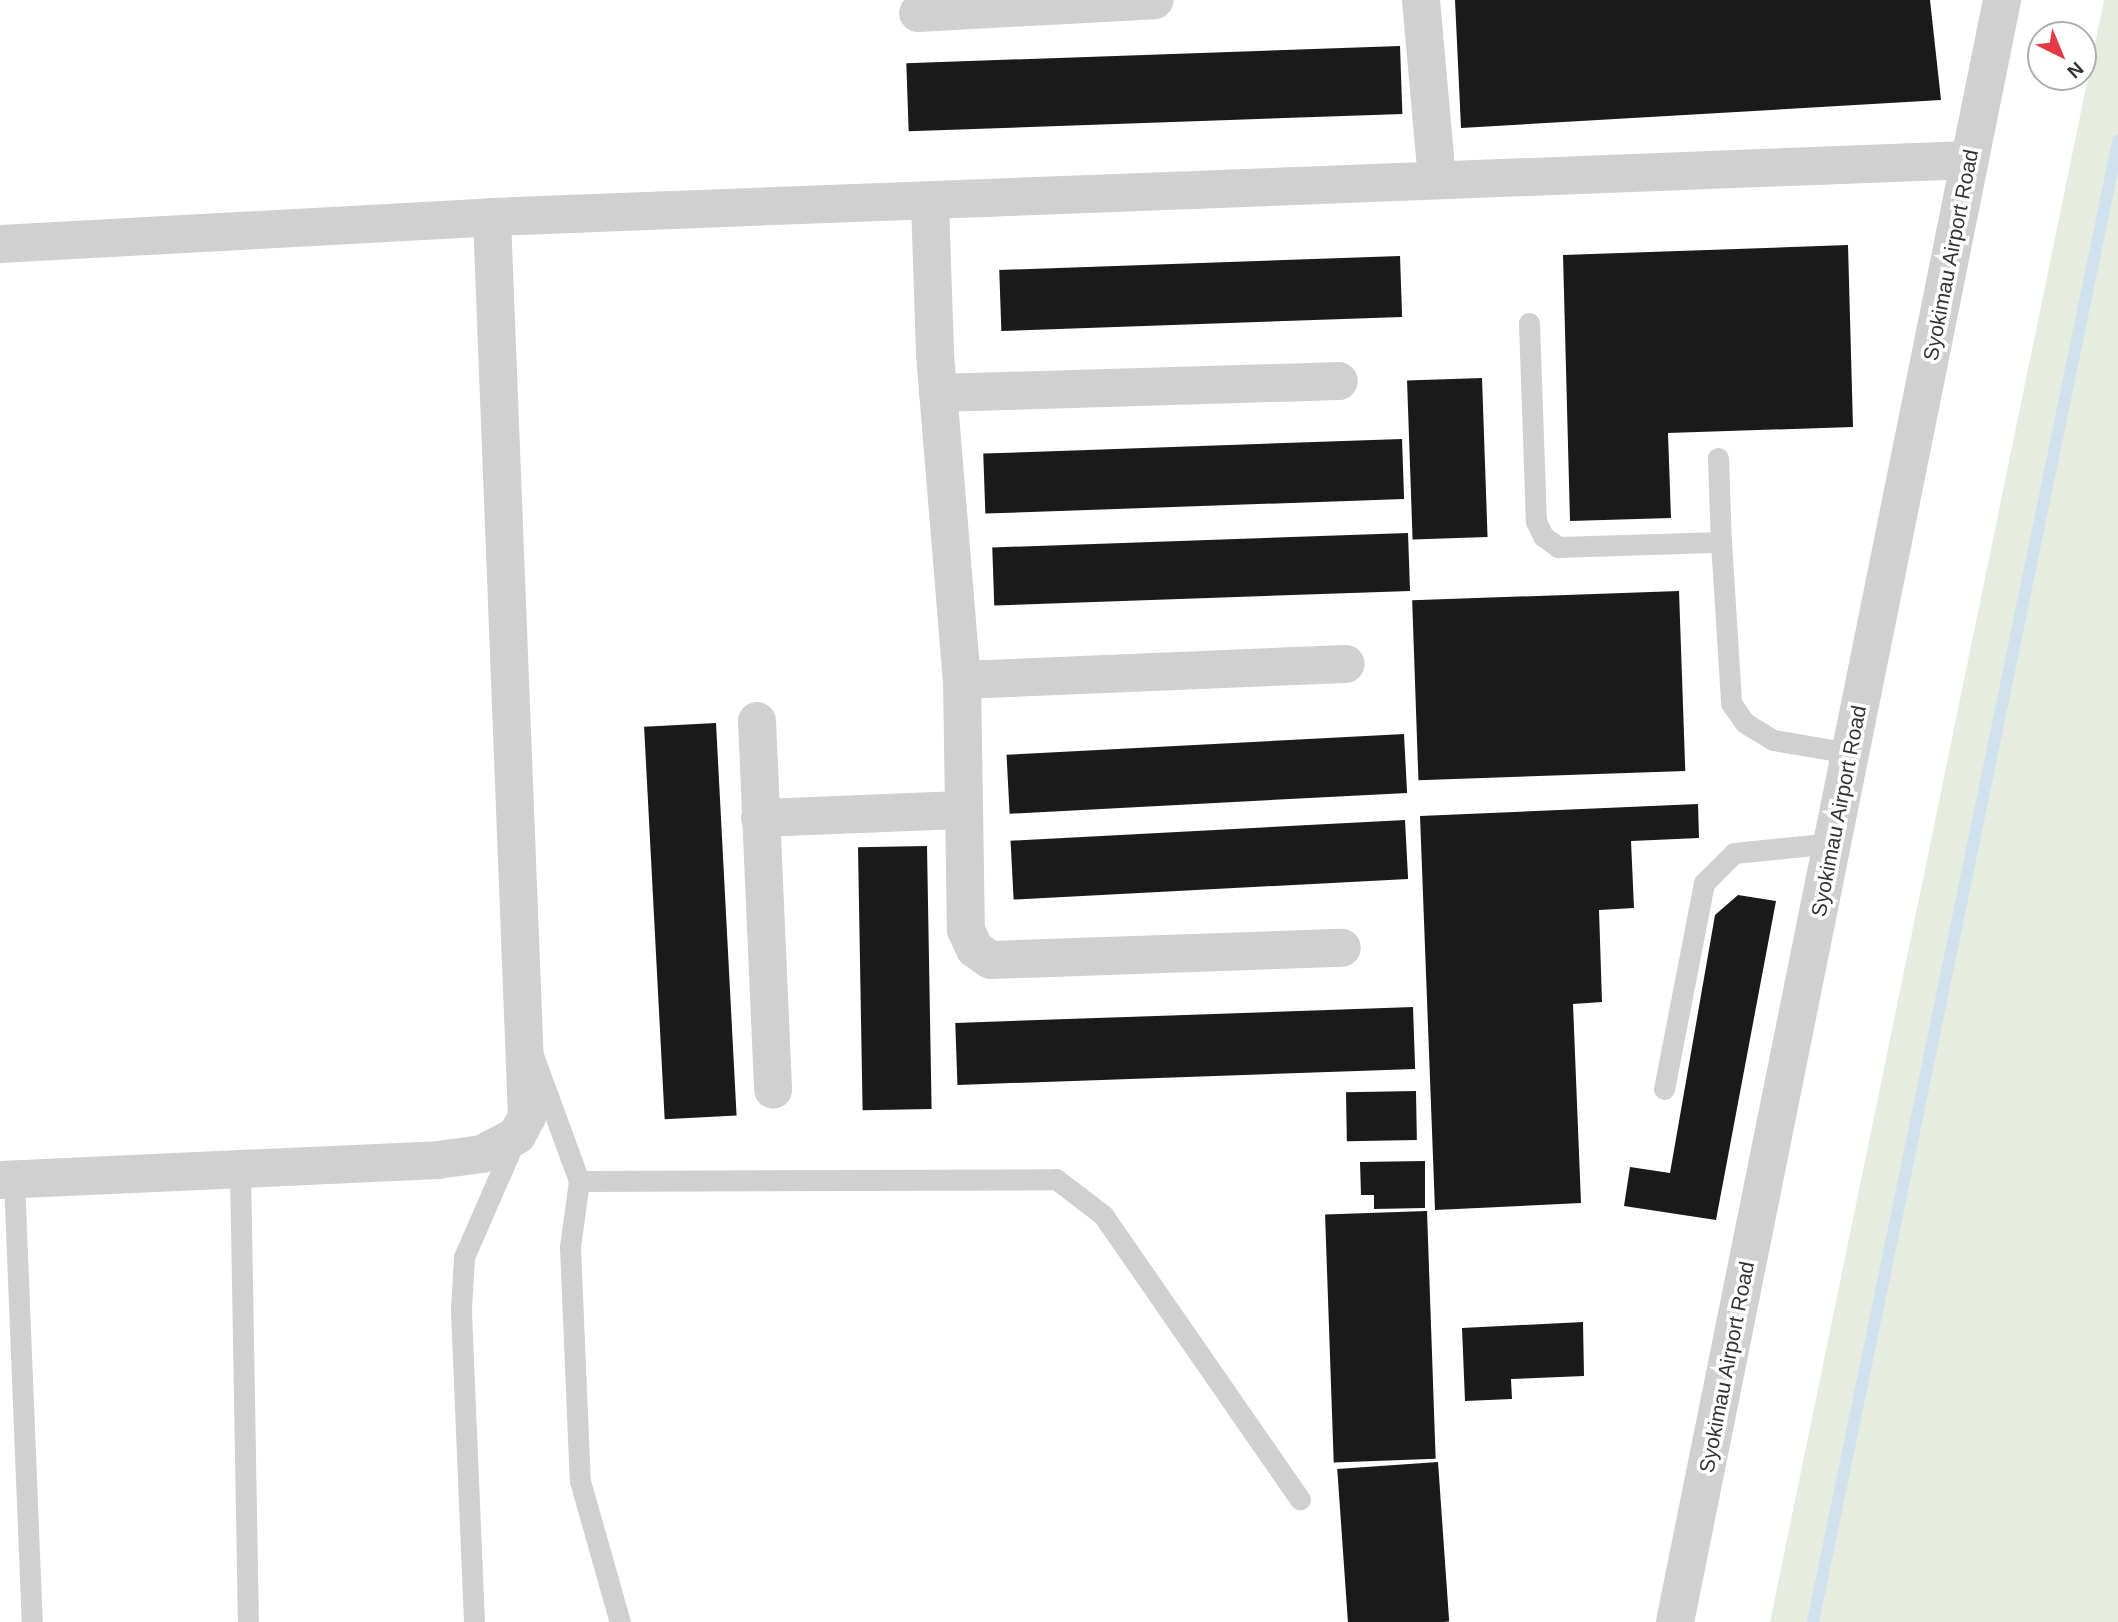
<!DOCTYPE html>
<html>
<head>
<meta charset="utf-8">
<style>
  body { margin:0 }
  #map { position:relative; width:2118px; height:1622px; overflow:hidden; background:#fff; font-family:Arial,sans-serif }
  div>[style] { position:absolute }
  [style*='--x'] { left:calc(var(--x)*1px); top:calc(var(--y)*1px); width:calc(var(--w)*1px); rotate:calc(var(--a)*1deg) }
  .green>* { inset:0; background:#e6ecdf }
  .stream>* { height:12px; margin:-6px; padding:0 6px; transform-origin:6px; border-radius:6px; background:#cfe2ee }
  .building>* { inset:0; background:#1a1a1a; transform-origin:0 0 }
  .service>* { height:21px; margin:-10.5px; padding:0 10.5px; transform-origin:10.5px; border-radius:10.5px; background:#d0d0d0 }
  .minor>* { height:38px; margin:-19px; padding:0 19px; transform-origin:19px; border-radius:19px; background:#d0d0d0 }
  span { translate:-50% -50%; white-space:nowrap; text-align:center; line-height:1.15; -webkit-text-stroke:7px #fff; paint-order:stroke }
  .street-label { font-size:21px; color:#333 }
  .north { position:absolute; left:2027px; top:21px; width:70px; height:70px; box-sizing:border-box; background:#fff; border:2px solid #adadad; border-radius:50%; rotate:137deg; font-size:19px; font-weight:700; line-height:28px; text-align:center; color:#333 }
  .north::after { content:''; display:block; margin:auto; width:24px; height:32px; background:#e63946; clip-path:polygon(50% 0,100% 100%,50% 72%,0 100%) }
</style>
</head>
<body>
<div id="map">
  <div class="green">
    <div style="clip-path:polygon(2104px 0,2118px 0,2118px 1622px,1770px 1622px)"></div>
  </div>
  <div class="stream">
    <div style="--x:1813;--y:1622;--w:1512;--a:-78.36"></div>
  </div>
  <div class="building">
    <div style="clip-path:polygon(1455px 0,1930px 0,1941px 100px,1461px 128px)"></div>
    <div style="left:1400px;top:46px;width:68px;height:494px;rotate:88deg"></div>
    <div style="clip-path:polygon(1848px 245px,1853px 427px,1668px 433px,1671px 518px,1570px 521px,1563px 255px)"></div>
    <div style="left:1400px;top:256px;width:61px;height:401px;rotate:88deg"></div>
    <div style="left:1482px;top:378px;width:159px;height:75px;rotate:88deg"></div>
    <div style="left:1402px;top:439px;width:60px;height:419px;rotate:88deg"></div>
    <div style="left:1408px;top:533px;width:58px;height:416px;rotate:88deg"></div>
    <div style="left:1679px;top:591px;width:180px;height:267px;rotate:88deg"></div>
    <div style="left:716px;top:723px;width:393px;height:72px;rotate:87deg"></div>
    <div style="left:1404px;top:734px;width:59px;height:398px;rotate:87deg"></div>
    <div style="clip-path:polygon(1698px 804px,1699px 838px,1631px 841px,1634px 908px,1599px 910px,1602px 1002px,1573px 1004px,1581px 1203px,1435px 1210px,1420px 816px)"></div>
    <div style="left:1405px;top:820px;width:59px;height:395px;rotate:87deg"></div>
    <div style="left:927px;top:846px;width:263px;height:69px;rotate:89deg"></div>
    <div style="clip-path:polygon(1738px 895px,1776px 901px,1716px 1220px,1624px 1206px,1630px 1167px,1670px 1173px,1715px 915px)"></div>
    <div style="left:1413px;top:1007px;width:62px;height:458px;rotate:88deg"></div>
    <div style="left:1416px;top:1091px;width:49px;height:70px;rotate:89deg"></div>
    <div style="clip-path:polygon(1425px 1161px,1425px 1208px,1374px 1209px,1374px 1195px,1361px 1195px,1360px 1162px)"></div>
    <div style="left:1427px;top:1211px;width:248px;height:102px;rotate:88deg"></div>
    <div style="clip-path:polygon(1583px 1322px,1584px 1376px,1511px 1379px,1512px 1399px,1465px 1401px,1462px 1328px)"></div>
    <div style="left:1438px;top:1462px;width:160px;height:101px;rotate:86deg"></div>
  </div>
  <div class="service">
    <div style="--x:1529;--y:323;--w:198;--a:88"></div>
    <div style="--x:1536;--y:521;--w:17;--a:65"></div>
    <div style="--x:1543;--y:536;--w:19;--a:36"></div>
    <div style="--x:1558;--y:547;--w:163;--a:-1.8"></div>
    <div style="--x:1721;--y:542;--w:161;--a:86.4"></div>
    <div style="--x:1731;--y:703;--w:24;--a:55"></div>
    <div style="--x:1745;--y:723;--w:33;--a:31"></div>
    <div style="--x:1773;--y:740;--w:78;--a:9.6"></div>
    <div style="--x:1718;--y:458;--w:84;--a:88"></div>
    <div style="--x:533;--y:1055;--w:134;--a:69.9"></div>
    <div style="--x:579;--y:1181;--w:477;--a:-0.2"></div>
    <div style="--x:1056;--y:1179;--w:59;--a:37.5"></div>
    <div style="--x:1103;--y:1215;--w:346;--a:55.3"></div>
    <div style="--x:1664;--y:1089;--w:210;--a:-79"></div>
    <div style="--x:1704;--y:883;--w:42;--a:-45"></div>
    <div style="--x:1734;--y:853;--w:99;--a:-5.8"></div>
    <div style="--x:240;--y:1169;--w:453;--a:89"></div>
    <div style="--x:14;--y:1180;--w:442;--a:87.7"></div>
    <div style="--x:579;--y:1181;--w:67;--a:97.8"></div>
    <div style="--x:570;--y:1247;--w:234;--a:87.6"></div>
    <div style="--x:580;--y:1481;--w:147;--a:74.2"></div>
    <div style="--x:474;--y:1622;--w:314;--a:-92.4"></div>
    <div style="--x:461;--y:1308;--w:51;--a:-86.6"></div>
    <div style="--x:464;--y:1257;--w:128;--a:-66.4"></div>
  </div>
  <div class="minor">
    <div style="--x:1421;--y:0;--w:179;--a:84.9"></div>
    <div style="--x:918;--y:13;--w:237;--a:-3.1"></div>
    <div style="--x:930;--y:202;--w:152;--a:88.1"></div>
    <div style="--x:935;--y:354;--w:327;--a:85.3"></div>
    <div style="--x:962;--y:680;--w:250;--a:89.1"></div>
    <div style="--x:966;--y:930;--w:21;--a:65"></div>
    <div style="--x:975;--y:949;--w:19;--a:35"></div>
    <div style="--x:991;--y:960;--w:351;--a:-2"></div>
    <div style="--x:0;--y:244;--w:493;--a:-3.1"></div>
    <div style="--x:492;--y:217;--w:1479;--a:-2.21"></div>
    <div style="--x:938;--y:393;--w:401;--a:-1.7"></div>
    <div style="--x:962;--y:680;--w:384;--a:-2.4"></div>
    <div style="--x:757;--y:721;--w:369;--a:87.5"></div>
    <div style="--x:760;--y:818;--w:200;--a:-2.3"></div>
    <div style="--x:0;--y:1180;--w:438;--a:-2.6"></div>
    <div style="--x:438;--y:1160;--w:44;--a:-7.8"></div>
    <div style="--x:482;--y:1154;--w:40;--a:-28"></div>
    <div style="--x:517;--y:1135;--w:21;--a:-61"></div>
    <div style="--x:527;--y:1117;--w:901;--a:-92.23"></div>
    <div style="--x:1675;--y:1622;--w:1655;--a:-78.6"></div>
  </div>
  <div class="street-label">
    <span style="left:1951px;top:255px;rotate:-79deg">Syokimau Airport Road</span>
    <span style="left:1839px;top:811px;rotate:-79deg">Syokimau Airport Road</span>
    <span style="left:1727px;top:1367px;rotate:-79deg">Syokimau Airport Road</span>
  </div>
  <div class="north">N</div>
</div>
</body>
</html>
